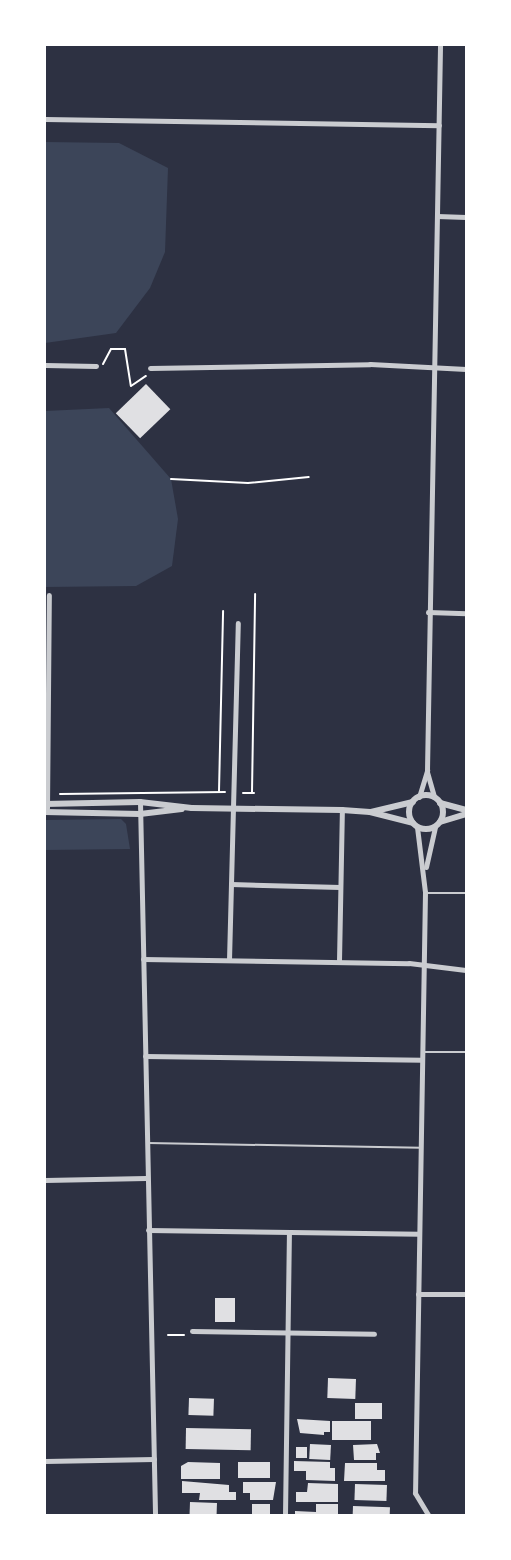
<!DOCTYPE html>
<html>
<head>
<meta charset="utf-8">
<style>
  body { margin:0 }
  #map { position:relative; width:511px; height:1560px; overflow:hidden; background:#2d3142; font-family:Merriweather,serif }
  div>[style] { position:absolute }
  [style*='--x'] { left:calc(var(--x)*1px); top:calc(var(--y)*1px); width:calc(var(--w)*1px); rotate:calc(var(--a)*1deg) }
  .green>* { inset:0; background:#3c4559 }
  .building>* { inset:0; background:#e0e0e3; transform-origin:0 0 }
  .path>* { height:2px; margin:-1px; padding:0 1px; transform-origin:1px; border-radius:1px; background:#fff }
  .service>* { height:2px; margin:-1px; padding:0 1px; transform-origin:1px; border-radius:1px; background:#caccd0 }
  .minor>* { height:5px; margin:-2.5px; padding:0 2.5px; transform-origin:2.5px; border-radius:2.5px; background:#caccd0 }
  .tertiary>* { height:6px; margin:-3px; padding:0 3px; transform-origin:3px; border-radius:3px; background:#caccd0 }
  .tertiary>.ring { margin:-3px; padding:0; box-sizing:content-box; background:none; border:6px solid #caccd0; border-radius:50% }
  span { translate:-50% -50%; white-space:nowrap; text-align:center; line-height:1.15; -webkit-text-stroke:4.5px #fff; paint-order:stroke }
  .frame { position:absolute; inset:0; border:46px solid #fff; pointer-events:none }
</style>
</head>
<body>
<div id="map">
  <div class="green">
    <div style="clip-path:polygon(45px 142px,119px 143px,168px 168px,165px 252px,150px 288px,116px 333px,45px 343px)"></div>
    <div style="clip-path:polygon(109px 408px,171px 479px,178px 519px,172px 566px,136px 586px,45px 587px,45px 411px)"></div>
    <div style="clip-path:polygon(121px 819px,126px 824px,130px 849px,45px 850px,46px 820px)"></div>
  </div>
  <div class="building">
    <div style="left:146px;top:384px;width:35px;height:42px;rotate:46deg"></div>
    <div style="left:235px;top:1298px;width:24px;height:20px;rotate:90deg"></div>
    <div style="left:328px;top:1378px;width:28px;height:20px;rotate:2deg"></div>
    <div style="left:189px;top:1398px;width:25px;height:17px;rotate:2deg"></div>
    <div style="left:355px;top:1403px;width:27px;height:16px"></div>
    <div style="clip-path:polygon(297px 1419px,330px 1421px,330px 1432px,324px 1432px,324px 1435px,300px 1433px)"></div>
    <div style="left:332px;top:1421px;width:39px;height:19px"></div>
    <div style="left:186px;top:1428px;width:65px;height:21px;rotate:1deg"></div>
    <div style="left:310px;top:1444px;width:21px;height:15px;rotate:3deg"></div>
    <div style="clip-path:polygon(377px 1444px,380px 1453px,376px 1453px,376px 1460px,354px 1460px,353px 1445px)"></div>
    <div style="left:296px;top:1447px;width:11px;height:11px"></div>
    <div style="clip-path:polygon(294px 1461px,330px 1462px,330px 1468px,335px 1468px,335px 1481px,306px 1480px,306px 1471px,294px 1471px)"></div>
    <div style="clip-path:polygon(188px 1462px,220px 1463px,220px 1479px,181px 1479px,181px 1466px)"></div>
    <div style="left:238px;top:1462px;width:32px;height:16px"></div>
    <div style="clip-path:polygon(345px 1463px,377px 1463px,377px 1470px,385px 1470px,385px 1481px,344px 1481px)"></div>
    <div style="clip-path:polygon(182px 1481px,229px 1485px,229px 1492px,236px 1492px,236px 1500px,199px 1500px,200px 1493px,182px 1493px)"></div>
    <div style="clip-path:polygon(243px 1482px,276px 1482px,273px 1500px,250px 1500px,250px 1493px,243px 1493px)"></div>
    <div style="clip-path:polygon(308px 1483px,338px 1484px,338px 1502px,296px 1502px,296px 1492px,307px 1492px)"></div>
    <div style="left:355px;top:1484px;width:32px;height:16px;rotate:2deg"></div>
    <div style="left:190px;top:1502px;width:27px;height:13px;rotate:2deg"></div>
    <div style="left:252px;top:1504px;width:18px;height:11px"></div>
    <div style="clip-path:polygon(316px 1504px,338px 1504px,338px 1515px,295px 1515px,295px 1511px,316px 1512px)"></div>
    <div style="left:353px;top:1506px;width:37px;height:9px;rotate:2deg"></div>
  </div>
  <div class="path">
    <div style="--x:103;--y:364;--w:17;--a:-62"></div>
    <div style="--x:111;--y:349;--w:14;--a:0"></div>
    <div style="--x:125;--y:349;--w:37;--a:81"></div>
    <div style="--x:131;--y:386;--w:18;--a:-34"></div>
    <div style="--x:171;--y:479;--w:77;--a:3"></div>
    <div style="--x:248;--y:483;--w:61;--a:-5.6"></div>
    <div style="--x:219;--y:791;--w:180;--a:-88.7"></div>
    <div style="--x:252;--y:792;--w:198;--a:-89.1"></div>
    <div style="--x:243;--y:793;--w:11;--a:0"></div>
    <div style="--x:60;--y:794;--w:165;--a:-0.7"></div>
    <div style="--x:168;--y:1335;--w:16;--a:0"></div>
  </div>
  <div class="service">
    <div style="--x:427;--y:893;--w:39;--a:0"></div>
    <div style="--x:422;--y:1052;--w:44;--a:0"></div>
    <div style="--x:148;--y:1143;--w:273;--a:1"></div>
    <div style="--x:45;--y:1513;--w:2;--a:90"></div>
  </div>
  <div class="minor">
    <div style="--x:45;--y:119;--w:394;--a:0.9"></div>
    <div style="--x:437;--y:216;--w:29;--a:2"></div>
    <div style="--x:45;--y:365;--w:51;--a:1.1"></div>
    <div style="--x:150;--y:368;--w:220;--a:-1"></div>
    <div style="--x:370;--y:364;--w:96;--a:3"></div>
    <div style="--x:428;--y:612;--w:38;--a:2"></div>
    <div style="--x:427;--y:772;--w:26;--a:74"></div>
    <div style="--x:419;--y:797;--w:28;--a:-73"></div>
    <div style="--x:427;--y:770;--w:725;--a:-88.97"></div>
    <div style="--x:140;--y:802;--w:713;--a:88.79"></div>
    <div style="--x:47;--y:808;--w:213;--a:-89.5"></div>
    <div style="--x:417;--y:827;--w:65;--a:83"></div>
    <div style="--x:425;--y:892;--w:601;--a:90.95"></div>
    <div style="--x:415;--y:1493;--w:26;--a:59"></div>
    <div style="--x:426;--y:867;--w:41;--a:-77.3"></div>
    <div style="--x:231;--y:884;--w:109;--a:1.6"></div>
    <div style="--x:143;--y:959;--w:266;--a:0.9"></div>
    <div style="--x:409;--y:963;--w:57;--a:7"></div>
    <div style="--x:229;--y:960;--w:337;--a:-88.5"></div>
    <div style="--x:339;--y:961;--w:151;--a:-88.9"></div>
    <div style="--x:145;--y:1056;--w:277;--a:0.8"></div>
    <div style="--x:45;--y:1180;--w:101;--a:-1.1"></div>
    <div style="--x:148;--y:1230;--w:271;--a:0.8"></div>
    <div style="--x:418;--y:1294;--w:48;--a:0"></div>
    <div style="--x:192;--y:1331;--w:182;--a:0.9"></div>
    <div style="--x:45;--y:1461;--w:109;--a:-1.1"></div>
    <div style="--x:285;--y:1515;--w:282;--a:-89.2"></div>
  </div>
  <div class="tertiary">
    <div class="ring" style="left:409px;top:795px;width:28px;height:28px"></div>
    <div style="--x:440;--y:803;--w:27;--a:15"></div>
    <div style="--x:45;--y:804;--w:95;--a:-1.2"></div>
    <div style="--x:140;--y:802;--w:52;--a:6.6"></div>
    <div style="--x:192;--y:808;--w:150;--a:0.8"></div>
    <div style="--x:342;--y:810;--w:28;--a:4"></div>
    <div style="--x:370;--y:812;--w:44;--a:14.3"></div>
    <div style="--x:45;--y:812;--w:95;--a:1.2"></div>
    <div style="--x:140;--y:814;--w:42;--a:-6.8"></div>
    <div style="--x:371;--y:812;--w:43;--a:-13.4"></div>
    <div style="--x:440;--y:822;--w:27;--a:-17"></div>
  </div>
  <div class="frame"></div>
</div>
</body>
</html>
